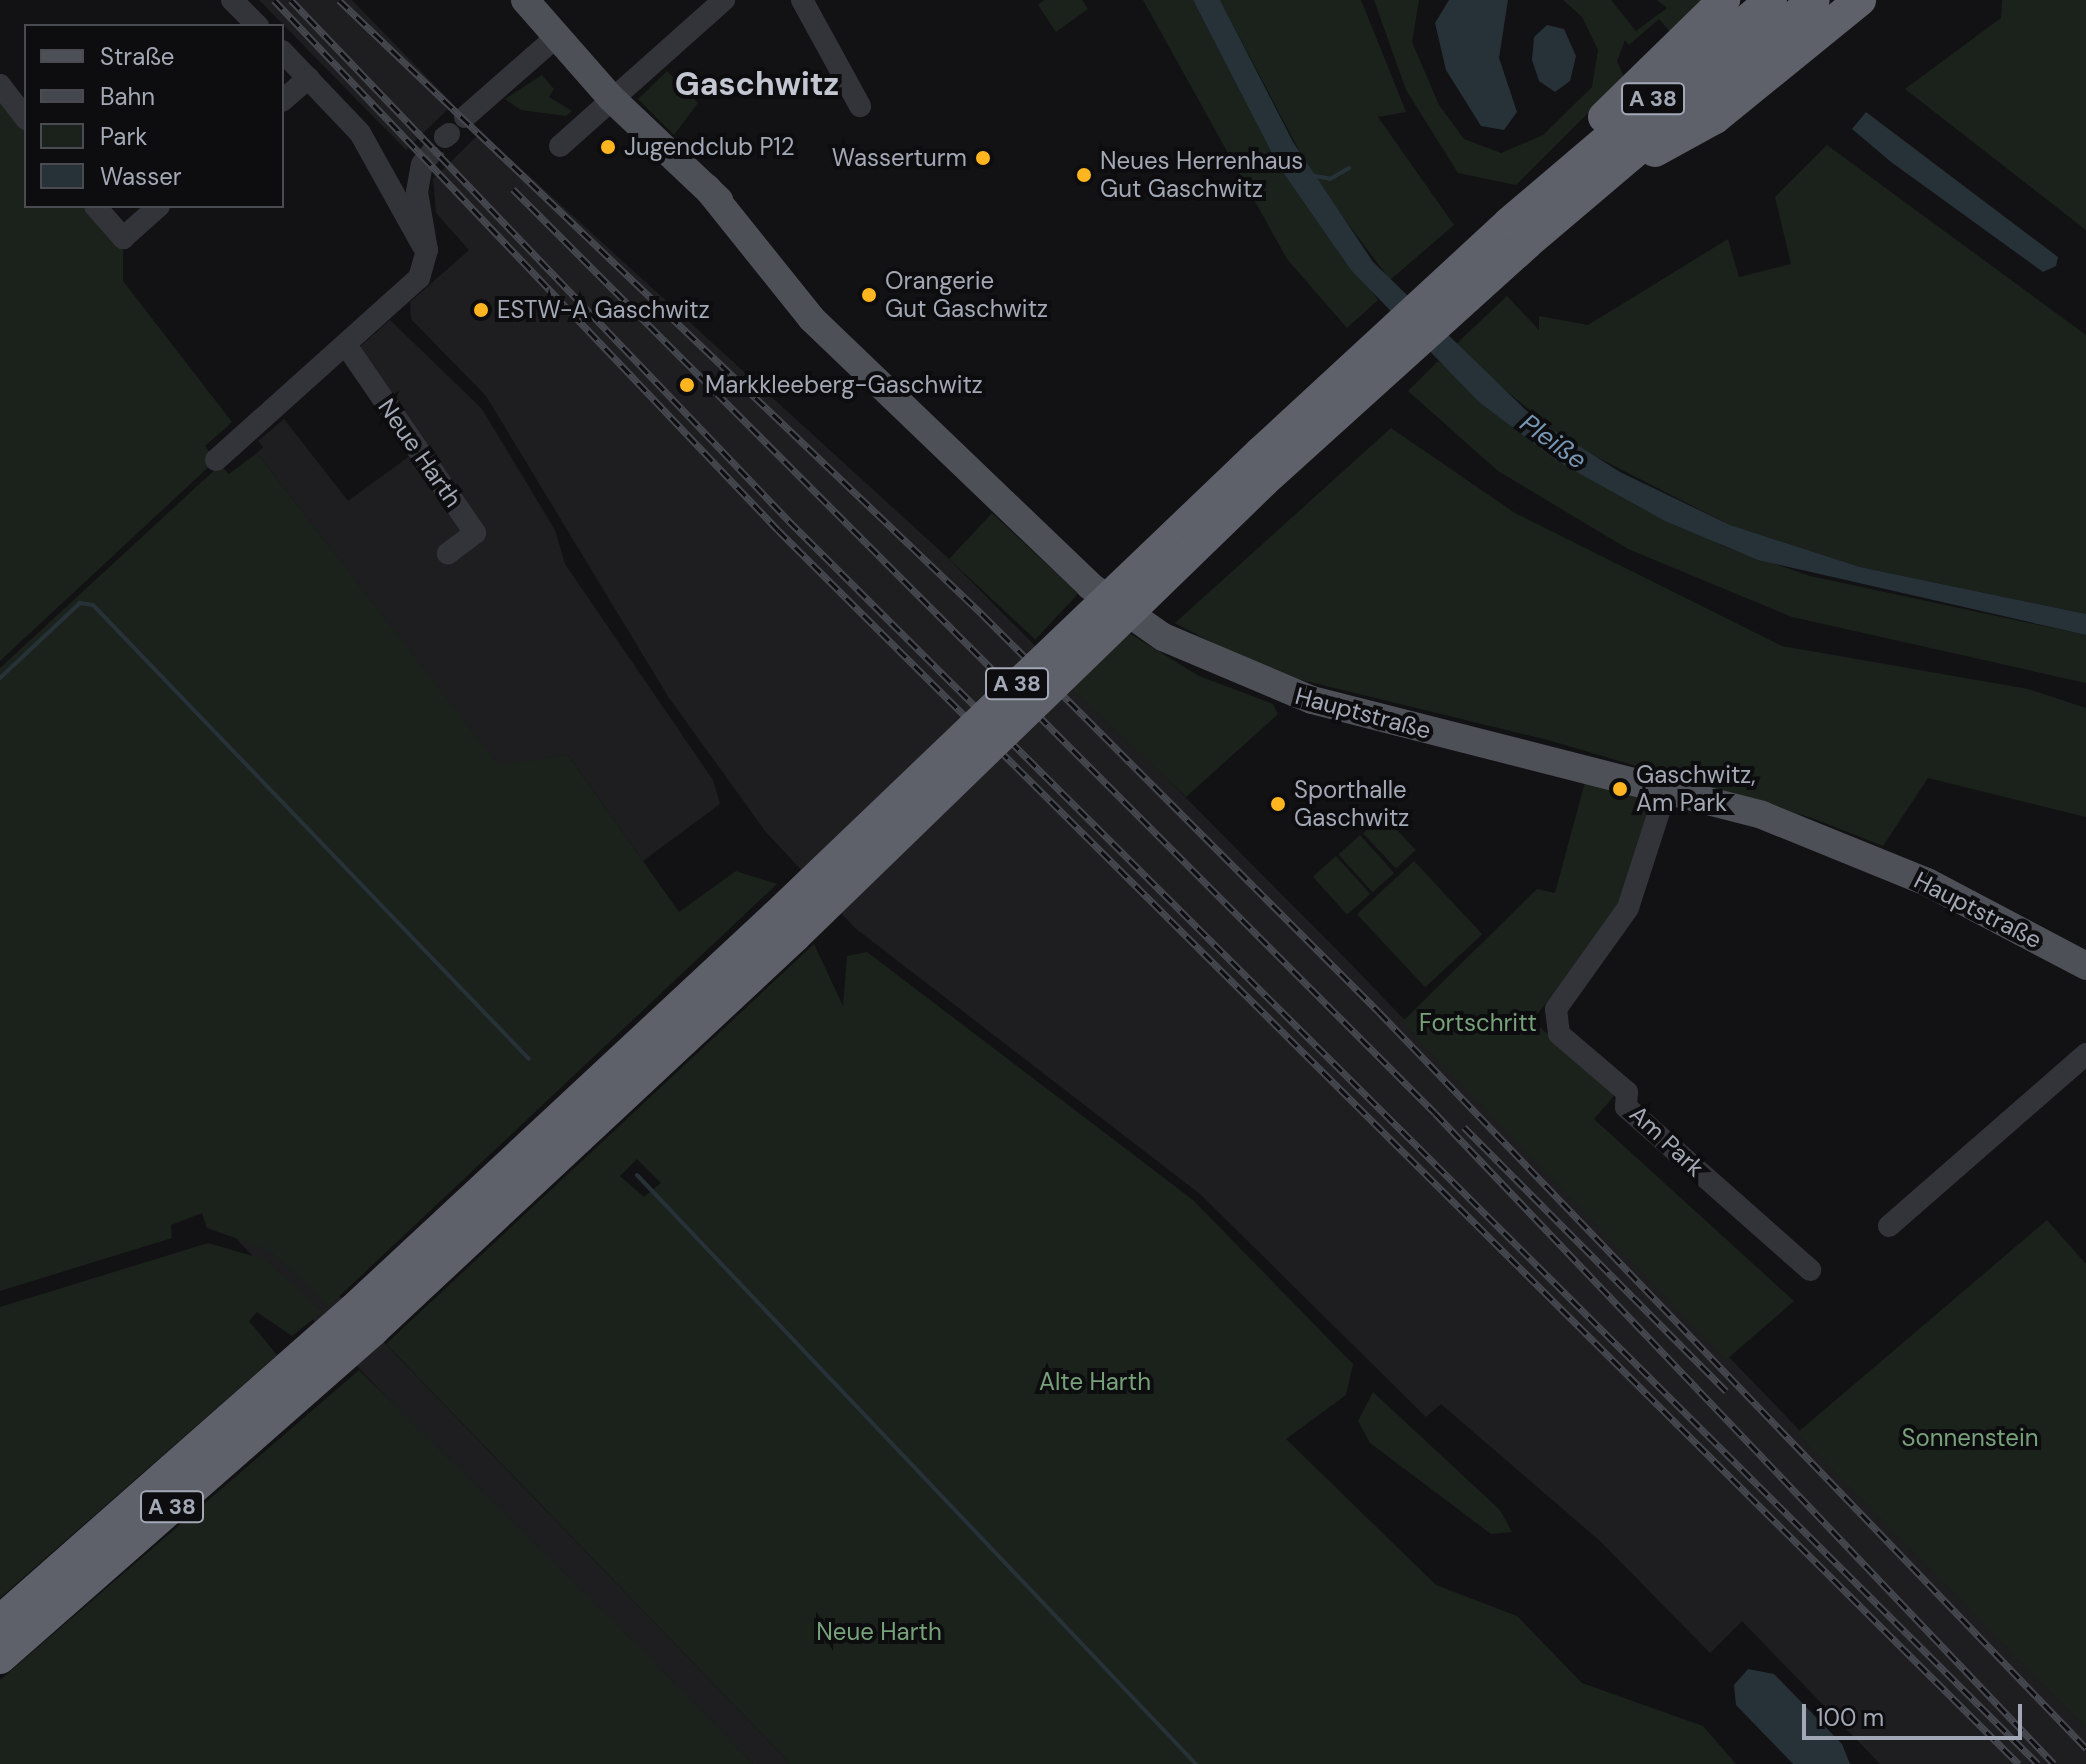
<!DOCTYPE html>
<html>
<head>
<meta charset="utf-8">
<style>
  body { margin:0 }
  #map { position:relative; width:2086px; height:1764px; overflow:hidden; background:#121214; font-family:"DM Sans",sans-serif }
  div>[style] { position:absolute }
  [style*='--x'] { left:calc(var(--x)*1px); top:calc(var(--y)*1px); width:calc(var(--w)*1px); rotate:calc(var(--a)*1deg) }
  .built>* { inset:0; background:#1e1e21 }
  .green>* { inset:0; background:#1a221b; transform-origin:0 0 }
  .water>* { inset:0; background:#273138 }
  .stream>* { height:4px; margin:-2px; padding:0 2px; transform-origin:2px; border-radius:2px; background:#273138 }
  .minor-tunnel>* { height:22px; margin-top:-11px; transform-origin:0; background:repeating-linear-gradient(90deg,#2f3034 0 22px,transparent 0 33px) }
  .minor>* { height:22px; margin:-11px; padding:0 11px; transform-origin:11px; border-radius:11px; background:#333439 }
  .major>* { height:28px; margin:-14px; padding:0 14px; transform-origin:14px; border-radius:14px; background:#4e5058 }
  .highway>* { height:32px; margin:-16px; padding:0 16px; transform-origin:16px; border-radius:16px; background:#5e616a }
  .rail>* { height:7px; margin-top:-3.5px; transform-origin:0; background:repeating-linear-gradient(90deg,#0d0d0f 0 12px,#45474e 0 24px); box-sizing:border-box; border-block:2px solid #45474e }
  .highway-bridge>* { height:32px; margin:-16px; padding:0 16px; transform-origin:16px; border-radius:16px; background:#5e616a }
  .dots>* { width:22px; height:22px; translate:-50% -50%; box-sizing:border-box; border:4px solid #0d0d0f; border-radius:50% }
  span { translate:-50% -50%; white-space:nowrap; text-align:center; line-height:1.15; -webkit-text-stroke:8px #0d0d0f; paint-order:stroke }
  .shield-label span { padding:2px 6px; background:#0d0d0f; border:2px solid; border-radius:6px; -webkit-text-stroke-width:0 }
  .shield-label { font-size:22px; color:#a2a8b5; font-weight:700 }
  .poi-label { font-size:24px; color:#a2a8b5 }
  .left { translate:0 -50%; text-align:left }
  .right { translate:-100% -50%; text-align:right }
  .street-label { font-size:24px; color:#a2a8b5 }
  .park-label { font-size:24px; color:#77a27a }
  .water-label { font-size:26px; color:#7696b4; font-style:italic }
  .district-label { font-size:32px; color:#c3c7d1; font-weight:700 }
  .legend { position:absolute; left:24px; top:24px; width:260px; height:184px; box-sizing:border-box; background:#0d0d0f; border:2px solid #494b51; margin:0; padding:10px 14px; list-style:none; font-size:24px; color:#a2a8b5 }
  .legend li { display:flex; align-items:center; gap:16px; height:40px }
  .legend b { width:40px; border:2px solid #494b51 }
  .scale { position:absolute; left:1802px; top:1704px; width:220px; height:36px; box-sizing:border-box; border:4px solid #a2a8b5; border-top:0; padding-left:10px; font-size:24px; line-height:28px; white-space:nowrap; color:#a2a8b5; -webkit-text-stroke:6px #0d0d0f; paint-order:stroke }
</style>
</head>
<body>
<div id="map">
  <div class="built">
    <div style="clip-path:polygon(259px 0,352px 0,453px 104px,406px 150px)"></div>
    <div style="clip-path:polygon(481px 132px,947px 557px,1347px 960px,2086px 1728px,2086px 1764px,1880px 1764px,1742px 1621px,1710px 1653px,1601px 1542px,1441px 1404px,1426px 1417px,1200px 1194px,855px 928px,765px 831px,669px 698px,486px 396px,411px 319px,410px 302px,469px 250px,436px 213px,433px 179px)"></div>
    <div style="clip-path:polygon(390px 320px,482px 409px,555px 530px,565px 564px,713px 780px,720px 804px,643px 861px,568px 755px,498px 766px,257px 453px,263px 447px,258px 441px,284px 419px,348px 501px,422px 447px,355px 351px)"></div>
    <div style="clip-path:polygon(62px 1014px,340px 1297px,791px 1764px,753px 1764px,425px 1438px,230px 1232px)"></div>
  </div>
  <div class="green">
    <div style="clip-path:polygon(1044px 0,1082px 0,1088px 9px,1056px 32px,1038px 5px)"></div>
    <div style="clip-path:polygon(1143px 0,1193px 0,1278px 165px,1378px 300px,1347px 328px,1287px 259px)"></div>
    <div style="clip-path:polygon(1220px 0,1361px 0,1406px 112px,1378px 117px,1454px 225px,1390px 280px,1313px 177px)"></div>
    <div style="clip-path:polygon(1374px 0,1419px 0,1412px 42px,1439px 105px,1464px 139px,1501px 153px,1543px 135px,1592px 87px,1598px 50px,1582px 17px,1563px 0,1611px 0,1636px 31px,1667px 8px,1657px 0,1708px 0,1671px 33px,1659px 19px,1629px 45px,1625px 40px,1617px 61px,1624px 77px,1516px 185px,1458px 173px,1406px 90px)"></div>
    <div style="clip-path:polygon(2002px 0,2086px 0,2086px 230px,1905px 89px,2001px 18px)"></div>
    <div style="clip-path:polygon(667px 71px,698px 103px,674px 135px,638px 99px)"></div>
    <div style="clip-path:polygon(542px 75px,554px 89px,549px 97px,572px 111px,566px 116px,521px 110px,505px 99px)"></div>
    <div style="clip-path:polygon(0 85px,26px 119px,26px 206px,95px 206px,123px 238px,123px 281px,232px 422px,205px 446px,216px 460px,0 661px)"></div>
    <div style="clip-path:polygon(1827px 145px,2086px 335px,2086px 614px,1860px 567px,1730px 525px,1571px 444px,1453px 347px,1507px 296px,1539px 330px,1539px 316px,1588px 325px,1728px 239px,1739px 277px,1791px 264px,1775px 197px)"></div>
    <div style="clip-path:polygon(1438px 361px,1557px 461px,1725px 547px,1810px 576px,2086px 635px,2086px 683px,1792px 617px,1628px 549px,1498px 471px,1408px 391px)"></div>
    <div style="clip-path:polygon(1391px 428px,1515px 513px,1782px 646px,2028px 689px,2086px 708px,2086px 817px,1928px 778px,1883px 846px,1812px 818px,1548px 740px,1265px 671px,1175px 623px)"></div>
    <div style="clip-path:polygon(257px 453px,498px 765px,568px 755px,679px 912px,736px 871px,777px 884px,329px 1306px,271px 1251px,207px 1228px,202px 1213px,171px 1225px,172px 1238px,0 1291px,0 668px,220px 465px,229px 474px)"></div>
    <div style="left:992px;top:513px;width:118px;height:63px;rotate:43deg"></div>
    <div style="clip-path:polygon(1129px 633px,1199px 676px,1273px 704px,1278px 714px,1186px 797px,1072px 688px)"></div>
    <div style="clip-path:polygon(1585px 782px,1647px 799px,1650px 810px,1624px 893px,1590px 951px,1532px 1020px,1615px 1095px,1594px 1119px,1794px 1301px,1726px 1360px,1402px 1022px,1537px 889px,1555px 893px)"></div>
    <div style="left:1383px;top:815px;width:48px;height:27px;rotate:47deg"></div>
    <div style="left:1360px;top:835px;width:51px;height:29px;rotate:48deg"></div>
    <div style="left:1336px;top:856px;width:51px;height:31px;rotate:48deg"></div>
    <div style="left:1414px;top:861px;width:100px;height:78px;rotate:47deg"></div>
    <div style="clip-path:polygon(evenodd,814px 944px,843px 1006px,847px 956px,867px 952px,1193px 1200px,1353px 1364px,1346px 1395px,1286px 1439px,1436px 1585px,1517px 1616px,1582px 1683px,1703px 1726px,1736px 1764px,791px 1764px,386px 1344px,814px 944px,637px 1159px,661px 1183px,644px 1197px,620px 1176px,637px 1159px)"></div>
    <div style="clip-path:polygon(2047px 1220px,2086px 1264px,2086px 1728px,1797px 1433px)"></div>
    <div style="clip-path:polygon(208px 1243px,266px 1260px,322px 1312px,292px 1336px,257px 1312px,249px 1321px,277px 1355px,0 1598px,0 1307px)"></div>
    <div style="clip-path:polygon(359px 1370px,642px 1650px,753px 1764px,0 1764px,0 1680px)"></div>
    <div style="clip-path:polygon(1373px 1392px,1500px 1510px,1512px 1532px,1491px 1534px,1370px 1443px,1358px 1421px)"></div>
  </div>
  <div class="water">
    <div style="clip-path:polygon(1193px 0,1220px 0,1293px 142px,1373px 262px,1533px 417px,1620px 472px,1730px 525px,1860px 567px,2086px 614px,2086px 635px,1758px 560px,1665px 521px,1557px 461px,1479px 402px,1351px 270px,1278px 165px)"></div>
    <div style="clip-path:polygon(1449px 0,1508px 0,1499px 58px,1517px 112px,1504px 130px,1481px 126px,1446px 70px,1435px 23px)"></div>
    <div style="clip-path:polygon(1547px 25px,1564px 29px,1576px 56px,1570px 81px,1555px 92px,1539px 81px,1532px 60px,1534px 37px)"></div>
    <div style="clip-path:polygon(1866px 112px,2058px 257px,2056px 266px,2043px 272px,1891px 162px,1852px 129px)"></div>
    <div style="clip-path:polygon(1748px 1669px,1774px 1674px,1842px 1744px,1850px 1764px,1793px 1764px,1736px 1705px,1734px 1685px)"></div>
  </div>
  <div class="stream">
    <div style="--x:1310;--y:175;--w:20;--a:11"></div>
    <div style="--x:1330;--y:179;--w:22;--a:-30"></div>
    <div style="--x:0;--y:678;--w:110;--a:-43.2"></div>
    <div style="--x:80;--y:603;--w:13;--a:9"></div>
    <div style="--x:93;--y:605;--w:629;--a:46.16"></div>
    <div style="--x:637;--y:1175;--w:812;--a:46.5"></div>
  </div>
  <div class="minor-tunnel">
    <div style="--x:422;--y:164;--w:35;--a:-50"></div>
  </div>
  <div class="minor">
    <div style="--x:232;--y:0;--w:37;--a:45"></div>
    <div style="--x:802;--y:0;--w:121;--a:61.3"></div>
    <div style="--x:282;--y:51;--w:113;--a:46.4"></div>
    <div style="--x:360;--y:133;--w:129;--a:60.9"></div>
    <div style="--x:0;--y:85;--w:43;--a:52.6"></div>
    <div style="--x:282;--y:101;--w:35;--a:-41"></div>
    <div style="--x:465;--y:117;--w:121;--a:-41.3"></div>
    <div style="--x:445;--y:137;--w:5;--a:-37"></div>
    <div style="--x:560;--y:146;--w:220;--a:-41.7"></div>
    <div style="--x:95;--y:206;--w:43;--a:48.8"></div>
    <div style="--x:123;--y:238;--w:48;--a:-41.6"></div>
    <div style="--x:346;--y:345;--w:228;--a:55.5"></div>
    <div style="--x:475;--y:533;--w:34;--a:143"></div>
    <div style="--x:216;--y:460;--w:273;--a:-41.9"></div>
    <div style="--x:419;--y:278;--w:29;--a:-74"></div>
    <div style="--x:427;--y:250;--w:59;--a:-99.8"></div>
    <div style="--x:417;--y:192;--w:28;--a:-80"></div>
    <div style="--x:1667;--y:787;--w:127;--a:107.9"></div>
    <div style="--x:1628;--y:908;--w:124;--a:125.5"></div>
    <div style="--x:1556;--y:1009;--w:25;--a:83"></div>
    <div style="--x:1559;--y:1034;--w:89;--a:40.5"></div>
    <div style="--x:1627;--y:1092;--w:15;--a:94"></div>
    <div style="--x:1626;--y:1107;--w:246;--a:41.5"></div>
    <div style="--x:1889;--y:1226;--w:262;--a:-41.1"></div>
  </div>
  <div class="major">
    <div style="--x:525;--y:0;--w:130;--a:48.7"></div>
    <div style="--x:611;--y:98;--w:149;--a:43.4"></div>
    <div style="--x:707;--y:188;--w:168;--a:51.3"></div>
    <div style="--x:812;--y:319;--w:385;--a:43.8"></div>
    <div style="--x:1090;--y:586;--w:89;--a:34.9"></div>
    <div style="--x:1163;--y:637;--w:162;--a:22.9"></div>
    <div style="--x:1312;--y:700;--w:464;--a:14.3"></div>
    <div style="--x:1762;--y:815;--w:178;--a:22.1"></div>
    <div style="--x:1927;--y:882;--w:180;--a:27.8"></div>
  </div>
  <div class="highway">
    <div style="--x:1604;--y:117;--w:168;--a:-44.3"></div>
    <div style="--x:1655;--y:151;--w:68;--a:-28.8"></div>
    <div style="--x:1715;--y:118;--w:187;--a:-39.1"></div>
    <div style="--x:1260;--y:453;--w:339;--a:-42.7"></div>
    <div style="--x:1509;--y:223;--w:344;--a:-40.4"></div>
    <div style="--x:1264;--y:481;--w:353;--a:-42.1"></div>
    <div style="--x:1526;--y:244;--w:377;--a:-40.3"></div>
    <div style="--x:0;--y:1621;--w:470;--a:-41.4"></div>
    <div style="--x:353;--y:1310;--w:578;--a:-42.97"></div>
    <div style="--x:0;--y:1658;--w:497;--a:-41.3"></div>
    <div style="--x:373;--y:1330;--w:577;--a:-43.03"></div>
  </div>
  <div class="rail">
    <div style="--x:274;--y:0;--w:731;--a:46.44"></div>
    <div style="--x:778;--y:530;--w:1750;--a:44.84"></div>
    <div style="--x:291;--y:0;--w:721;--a:46.29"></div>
    <div style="--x:789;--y:521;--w:1762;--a:44.86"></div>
    <div style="--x:339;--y:0;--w:892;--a:43.68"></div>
    <div style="--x:984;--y:616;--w:559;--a:45.07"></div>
    <div style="--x:1379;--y:1012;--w:1021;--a:46.15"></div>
    <div style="--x:513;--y:189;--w:1305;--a:45.06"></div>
    <div style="--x:1435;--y:1113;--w:898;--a:46.44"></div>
    <div style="--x:1464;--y:1127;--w:372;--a:45.2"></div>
  </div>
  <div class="highway-bridge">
    <div style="--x:776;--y:916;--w:670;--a:-43.73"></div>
    <div style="--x:795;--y:936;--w:653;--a:-44.13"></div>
  </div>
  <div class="dots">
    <div style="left:608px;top:147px;background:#ffb51f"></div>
    <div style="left:983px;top:158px;background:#ffb51f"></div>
    <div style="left:1084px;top:175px;background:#ffb51f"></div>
    <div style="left:869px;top:295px;background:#ffb51f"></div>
    <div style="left:481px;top:310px;background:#ffb51f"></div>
    <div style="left:687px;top:385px;background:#ffb51f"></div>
    <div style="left:1620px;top:789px;background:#ffb51f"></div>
    <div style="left:1278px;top:804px;background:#ffb51f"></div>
  </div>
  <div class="shield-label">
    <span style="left:1653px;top:99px">A 38</span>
    <span style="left:1017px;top:684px">A 38</span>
    <span style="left:172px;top:1507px">A 38</span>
  </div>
  <div class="poi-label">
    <span class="left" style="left:624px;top:147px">Jugendclub P12</span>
    <span class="right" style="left:967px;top:158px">Wasserturm</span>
    <span class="left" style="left:1100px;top:175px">Neues Herrenhaus<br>Gut Gaschwitz</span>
    <span class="left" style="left:885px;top:295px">Orangerie<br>Gut Gaschwitz</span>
    <span class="left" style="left:497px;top:310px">ESTW-A Gaschwitz</span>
    <span class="left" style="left:705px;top:385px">Markkleeberg-Gaschwitz</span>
    <span class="left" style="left:1636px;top:789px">Gaschwitz,<br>Am Park</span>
    <span class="left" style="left:1294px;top:804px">Sporthalle<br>Gaschwitz</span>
  </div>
  <div class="street-label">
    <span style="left:420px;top:453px;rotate:55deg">Neue Harth</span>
    <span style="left:1363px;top:713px;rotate:15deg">Hauptstraße</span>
    <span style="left:1978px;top:910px;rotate:27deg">Hauptstraße</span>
    <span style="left:1667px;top:1141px;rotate:43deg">Am Park</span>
  </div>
  <div class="park-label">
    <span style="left:1478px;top:1023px">Fortschritt</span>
    <span style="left:1095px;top:1382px">Alte Harth</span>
    <span style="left:1970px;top:1438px">Sonnenstein</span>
    <span style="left:879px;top:1632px">Neue Harth</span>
  </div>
  <div class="water-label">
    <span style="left:1553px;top:442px;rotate:36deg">Pleiße</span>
  </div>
  <div class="district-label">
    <span style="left:757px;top:84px">Gaschwitz</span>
  </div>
  <ul class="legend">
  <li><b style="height:10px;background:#4e5058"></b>Straße</li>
  <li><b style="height:10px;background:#45474e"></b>Bahn</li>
  <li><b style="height:22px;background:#1a221b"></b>Park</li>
  <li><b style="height:22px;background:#273138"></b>Wasser</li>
  </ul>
  <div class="scale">100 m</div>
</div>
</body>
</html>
